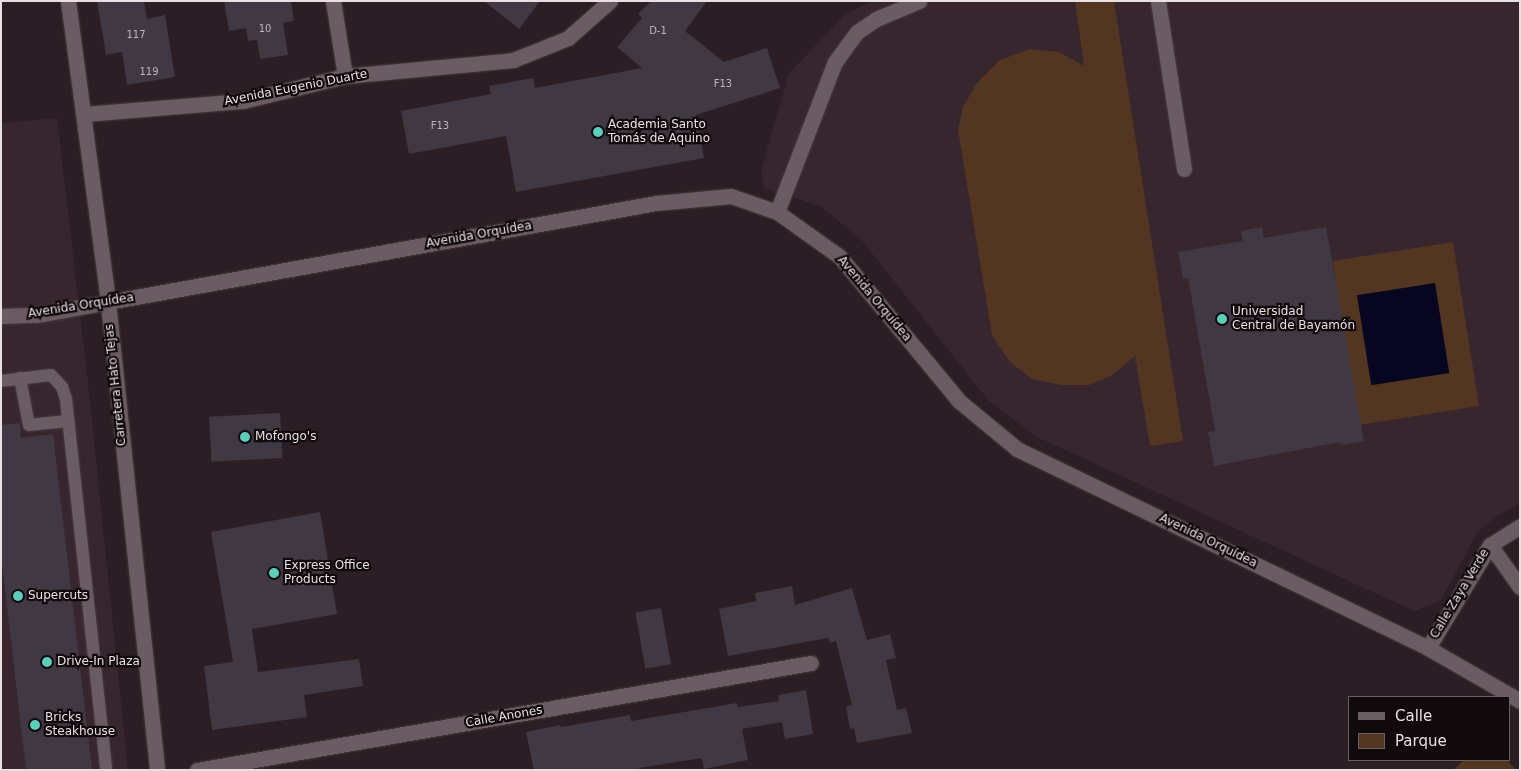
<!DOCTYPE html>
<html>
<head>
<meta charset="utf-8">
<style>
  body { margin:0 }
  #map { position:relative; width:1521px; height:771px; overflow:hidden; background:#2b1e24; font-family:"DejaVu Sans",sans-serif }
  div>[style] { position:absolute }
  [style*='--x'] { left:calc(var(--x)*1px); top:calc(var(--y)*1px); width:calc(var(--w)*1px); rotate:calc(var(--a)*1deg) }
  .built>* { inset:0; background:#38262f }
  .green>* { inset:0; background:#523622; transform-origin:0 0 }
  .water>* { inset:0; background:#07051f; transform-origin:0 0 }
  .building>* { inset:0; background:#403843; transform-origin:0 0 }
  .roads { filter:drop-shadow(0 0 1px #463c41) drop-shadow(0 0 1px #463c41) }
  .lane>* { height:12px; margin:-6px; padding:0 6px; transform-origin:6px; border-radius:6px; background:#6b5c63 }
  .street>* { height:15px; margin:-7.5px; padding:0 7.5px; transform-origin:7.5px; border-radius:7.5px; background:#6b5c63 }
  .secondary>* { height:15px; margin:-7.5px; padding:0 7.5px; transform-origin:7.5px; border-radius:7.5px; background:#6b5c63 }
  .dots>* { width:14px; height:14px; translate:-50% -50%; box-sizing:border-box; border:2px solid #100a0d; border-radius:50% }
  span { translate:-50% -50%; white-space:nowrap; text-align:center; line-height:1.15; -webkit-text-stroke:4.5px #100a0d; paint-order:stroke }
  .number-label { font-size:10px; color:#bfb6bc }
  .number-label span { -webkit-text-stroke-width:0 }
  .street-label { font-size:12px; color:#e9e0e4 }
  .poi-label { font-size:12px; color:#e9e0e4 }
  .left { translate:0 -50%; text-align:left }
  .frame { position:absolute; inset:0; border:2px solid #e9e0e4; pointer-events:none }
  .legend { position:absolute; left:1348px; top:696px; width:162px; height:65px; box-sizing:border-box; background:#100a0d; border:1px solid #676063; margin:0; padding:6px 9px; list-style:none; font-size:15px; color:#e9e0e4 }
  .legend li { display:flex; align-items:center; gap:10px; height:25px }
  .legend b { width:25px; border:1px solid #676063 }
</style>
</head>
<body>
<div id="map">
  <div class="built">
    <div style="clip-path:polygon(874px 1px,1520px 1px,1520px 503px,1497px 516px,1477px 533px,1441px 600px,1414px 611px,1035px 436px,988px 400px,860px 238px,820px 206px,764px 188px,761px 171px,789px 73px,847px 13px)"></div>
    <div style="clip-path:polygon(57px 118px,88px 383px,128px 770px,1px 770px,1px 123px)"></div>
  </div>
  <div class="green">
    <div style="clip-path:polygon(1075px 1px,1114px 1px,1183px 441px,1150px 446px,1135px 356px,1111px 376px,1089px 385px,1061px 385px,1032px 379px,1009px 361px,992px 335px,958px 130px,963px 107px,977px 83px,1000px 60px,1030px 49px,1059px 52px,1084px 66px)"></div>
    <div style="left:1453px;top:242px;width:166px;height:122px;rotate:81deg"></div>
    <div style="clip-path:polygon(1464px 760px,1507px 760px,1516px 770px,1453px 770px)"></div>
  </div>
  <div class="water">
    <div style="left:1435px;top:283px;width:91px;height:79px;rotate:81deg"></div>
  </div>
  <div class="building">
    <div style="clip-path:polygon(97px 1px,144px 1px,147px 19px,165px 15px,175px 77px,127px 85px,122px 52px,106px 55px)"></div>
    <div style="clip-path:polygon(224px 1px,291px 1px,294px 21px,283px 23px,288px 55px,260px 59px,257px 40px,248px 41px,246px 28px,229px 31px)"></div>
    <div style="clip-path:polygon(484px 1px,540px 1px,519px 29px)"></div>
    <div style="clip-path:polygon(651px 1px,707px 1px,685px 31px,724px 62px,767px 48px,780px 88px,696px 115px,704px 158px,516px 192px,506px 136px,409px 154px,401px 111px,491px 94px,489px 86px,533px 78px,535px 88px,642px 68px,617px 47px,642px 18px,638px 14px)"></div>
    <div style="clip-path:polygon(1262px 227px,1264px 238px,1326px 227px,1364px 441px,1341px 445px,1340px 442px,1214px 466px,1208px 432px,1215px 431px,1188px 278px,1183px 279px,1178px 252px,1243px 241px,1241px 231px)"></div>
    <div style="left:280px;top:413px;width:45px;height:71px;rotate:87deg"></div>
    <div style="clip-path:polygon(20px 423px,21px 438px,53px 434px,92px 770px,26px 770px,1px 555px,1px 425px)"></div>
    <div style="clip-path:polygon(320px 512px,337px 614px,252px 629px,258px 672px,359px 659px,363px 686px,304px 695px,307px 717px,212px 730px,204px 666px,233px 662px,211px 532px)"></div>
    <div style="clip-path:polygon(792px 586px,795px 605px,852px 588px,867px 640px,890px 634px,896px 658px,886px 660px,897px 710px,906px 708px,912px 733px,857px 743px,854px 728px,850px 729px,846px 706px,852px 705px,836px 641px,830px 643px,828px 638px,728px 656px,719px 609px,756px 601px,755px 593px)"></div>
    <div style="left:661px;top:608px;width:57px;height:26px;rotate:80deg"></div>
    <div style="clip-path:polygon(806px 690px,813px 734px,785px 739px,782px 722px,742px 729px,748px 760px,704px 769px,702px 758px,639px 768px,639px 770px,534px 770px,526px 732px,560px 725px,561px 727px,630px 715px,631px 721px,737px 703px,738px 707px,779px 701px,778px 695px)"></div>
  </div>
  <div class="roads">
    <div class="lane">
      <div style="--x:20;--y:378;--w:48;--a:79.2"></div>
      <div style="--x:29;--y:425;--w:38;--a:-6"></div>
      <div style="--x:1;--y:381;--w:50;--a:-6.8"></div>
      <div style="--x:51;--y:375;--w:16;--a:47"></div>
      <div style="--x:62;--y:387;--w:13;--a:72"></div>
      <div style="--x:66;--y:399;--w:373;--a:83.8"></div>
    </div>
    <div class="street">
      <div style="--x:333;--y:1;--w:76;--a:80.9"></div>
      <div style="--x:1158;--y:1;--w:170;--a:81.2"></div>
      <div style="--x:84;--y:114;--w:160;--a:-4.7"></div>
      <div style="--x:243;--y:101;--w:105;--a:-13.8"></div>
      <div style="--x:345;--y:76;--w:169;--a:-5.4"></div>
      <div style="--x:513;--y:60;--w:59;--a:-21.8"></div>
      <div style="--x:568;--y:38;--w:56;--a:-41.4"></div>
      <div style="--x:777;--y:212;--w:161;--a:-68.9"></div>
      <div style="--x:835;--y:62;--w:37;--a:-54"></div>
      <div style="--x:857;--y:32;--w:23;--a:-34"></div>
      <div style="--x:876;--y:19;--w:47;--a:-22.7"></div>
      <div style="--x:1;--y:316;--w:35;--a:-2"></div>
      <div style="--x:36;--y:315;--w:73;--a:-10.2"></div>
      <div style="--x:1490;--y:545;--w:52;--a:54.5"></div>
      <div style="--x:1428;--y:648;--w:120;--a:-59"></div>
      <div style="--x:1490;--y:545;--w:36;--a:-32"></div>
      <div style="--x:197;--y:770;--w:623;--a:-9.89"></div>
    </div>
    <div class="secondary">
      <div style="--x:68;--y:1;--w:304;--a:82.4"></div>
      <div style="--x:108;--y:302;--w:471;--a:84"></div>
      <div style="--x:108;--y:302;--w:557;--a:-10.24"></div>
      <div style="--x:656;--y:203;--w:75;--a:-5.3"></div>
      <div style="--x:731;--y:196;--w:49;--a:19.2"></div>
      <div style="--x:777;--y:212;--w:77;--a:35.5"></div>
      <div style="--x:840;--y:257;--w:187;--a:50.4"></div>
      <div style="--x:959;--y:401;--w:75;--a:39.6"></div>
      <div style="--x:1017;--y:449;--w:457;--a:25.8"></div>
      <div style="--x:1428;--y:648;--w:106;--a:29.9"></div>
    </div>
  </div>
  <div class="dots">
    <div style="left:598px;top:132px;background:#5cceba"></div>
    <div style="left:1222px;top:319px;background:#5cceba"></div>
    <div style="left:245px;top:437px;background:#5cceba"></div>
    <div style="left:274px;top:573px;background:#5cceba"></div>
    <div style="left:18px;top:596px;background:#5cceba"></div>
    <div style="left:47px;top:662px;background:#5cceba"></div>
    <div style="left:35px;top:725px;background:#5cceba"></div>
  </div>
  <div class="number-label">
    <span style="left:265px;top:29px">10</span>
    <span style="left:658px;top:31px">D-1</span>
    <span style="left:136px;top:35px">117</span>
    <span style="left:149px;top:72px">119</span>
    <span style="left:723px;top:84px">F13</span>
    <span style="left:440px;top:126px">F13</span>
  </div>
  <div class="street-label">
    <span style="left:296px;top:88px;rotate:-11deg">Avenida Eugenio Duarte</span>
    <span style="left:479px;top:235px;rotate:-10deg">Avenida Orquídea</span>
    <span style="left:874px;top:299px;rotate:50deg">Avenida Orquídea</span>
    <span style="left:81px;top:306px;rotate:-9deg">Avenida Orquídea</span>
    <span style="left:116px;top:385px;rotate:-96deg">Carretera Hato Tejas</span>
    <span style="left:1208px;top:541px;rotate:26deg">Avenida Orquídea</span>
    <span style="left:1460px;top:594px;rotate:-59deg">Calle Zaya Verde</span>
    <span style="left:504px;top:717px;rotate:-10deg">Calle Anones</span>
  </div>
  <div class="poi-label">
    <span class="left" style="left:608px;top:132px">Academia Santo<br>Tomás de Aquino</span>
    <span class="left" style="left:1232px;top:319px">Universidad<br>Central de Bayamón</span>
    <span class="left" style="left:255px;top:437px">Mofongo's</span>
    <span class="left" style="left:284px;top:573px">Express Office<br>Products</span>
    <span class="left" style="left:28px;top:596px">Supercuts</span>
    <span class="left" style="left:57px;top:662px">Drive-In Plaza</span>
    <span class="left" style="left:45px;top:725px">Bricks<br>Steakhouse</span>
  </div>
  <div class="frame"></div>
  <ul class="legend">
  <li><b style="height:6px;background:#6b5c63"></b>Calle</li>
  <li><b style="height:14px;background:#523622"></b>Parque</li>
  </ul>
</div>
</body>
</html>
